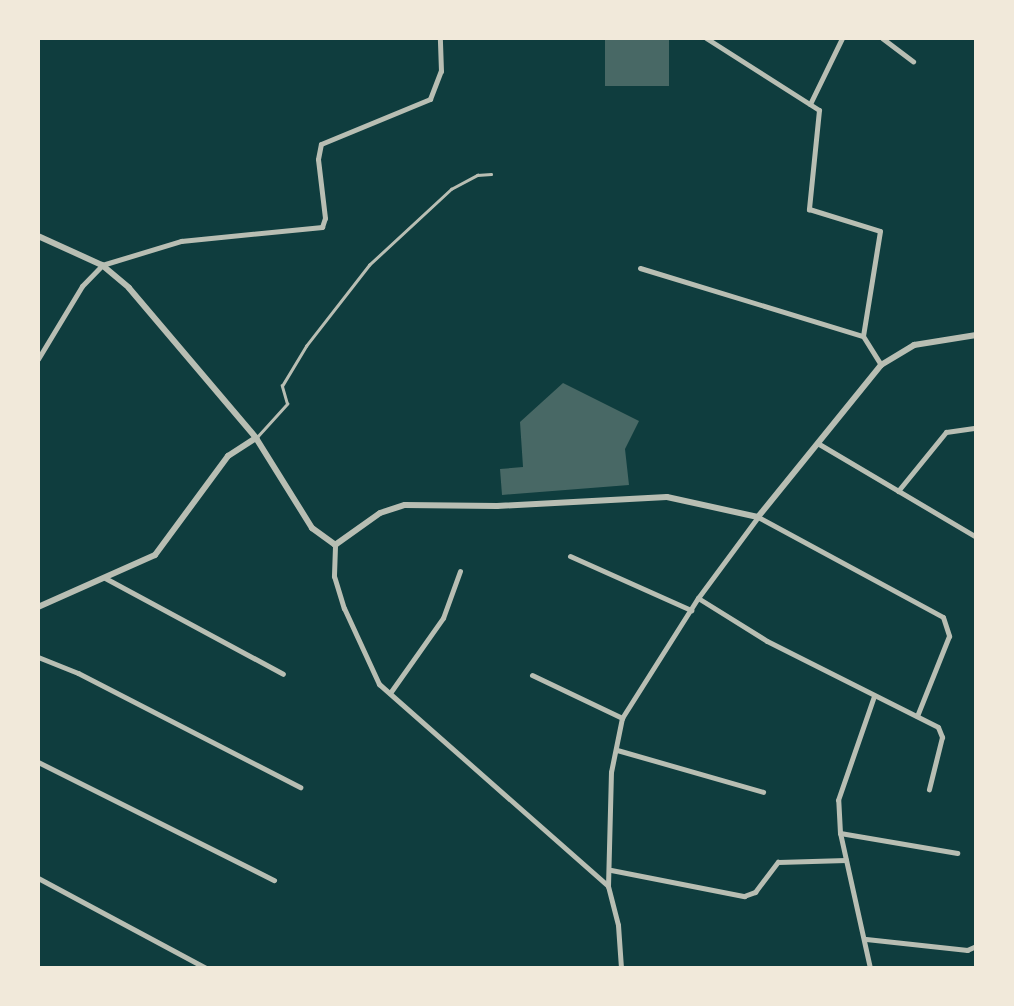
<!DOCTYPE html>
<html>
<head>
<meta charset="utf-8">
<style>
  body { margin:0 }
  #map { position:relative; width:1014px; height:1006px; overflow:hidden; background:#0f3d3e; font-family:Montserrat,sans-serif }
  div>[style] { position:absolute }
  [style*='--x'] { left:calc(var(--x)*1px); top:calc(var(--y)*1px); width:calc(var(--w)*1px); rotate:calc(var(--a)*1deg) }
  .building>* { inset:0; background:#486865; transform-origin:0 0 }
  .service>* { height:2.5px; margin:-1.25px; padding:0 1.25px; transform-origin:1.25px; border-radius:1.25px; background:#b8beb3 }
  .minor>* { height:5px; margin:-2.5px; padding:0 2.5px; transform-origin:2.5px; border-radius:2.5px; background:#b8beb3 }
  .tertiary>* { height:6px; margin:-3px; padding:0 3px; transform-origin:3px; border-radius:3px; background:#b8beb3 }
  span { translate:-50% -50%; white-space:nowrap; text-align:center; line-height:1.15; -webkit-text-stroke:9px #f1e9da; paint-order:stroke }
  .frame { position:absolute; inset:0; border:40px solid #f1e9da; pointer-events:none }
</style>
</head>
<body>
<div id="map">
  <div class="building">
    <div style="left:605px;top:38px;width:64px;height:48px"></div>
    <div style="clip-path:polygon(563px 383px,639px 421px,625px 449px,629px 485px,502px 495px,500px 469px,523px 467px,520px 422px)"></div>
  </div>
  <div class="service">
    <div style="--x:257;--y:437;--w:45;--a:-47.7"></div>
    <div style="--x:287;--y:404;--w:19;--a:-106"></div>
    <div style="--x:282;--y:386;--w:47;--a:-59"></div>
    <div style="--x:306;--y:346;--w:103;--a:-52.1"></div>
    <div style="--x:369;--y:265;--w:112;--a:-42.8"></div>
    <div style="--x:451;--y:189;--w:30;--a:-28"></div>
    <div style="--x:477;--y:175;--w:14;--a:-4"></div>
  </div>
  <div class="minor">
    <div style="--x:706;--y:38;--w:134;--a:32.5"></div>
    <div style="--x:819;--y:110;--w:100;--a:95.8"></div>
    <div style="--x:809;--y:209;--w:74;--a:17.2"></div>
    <div style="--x:880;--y:231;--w:106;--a:99.2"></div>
    <div style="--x:863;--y:336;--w:34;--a:58"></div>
    <div style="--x:882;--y:38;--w:39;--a:37"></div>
    <div style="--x:810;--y:104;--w:73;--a:-64.1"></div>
    <div style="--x:640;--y:268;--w:233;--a:17"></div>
    <div style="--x:38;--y:359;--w:85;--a:-58.9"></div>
    <div style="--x:82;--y:286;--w:29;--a:-46"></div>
    <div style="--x:102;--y:265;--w:83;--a:-16.9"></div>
    <div style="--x:181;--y:241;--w:142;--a:-5.7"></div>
    <div style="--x:322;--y:227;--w:9;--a:-72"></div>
    <div style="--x:325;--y:218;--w:59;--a:-96.8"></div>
    <div style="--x:318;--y:159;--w:15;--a:-79"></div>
    <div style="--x:321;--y:144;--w:118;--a:-22.4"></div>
    <div style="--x:430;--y:99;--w:30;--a:-69"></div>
    <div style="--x:441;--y:71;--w:33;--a:-92"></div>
    <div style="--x:819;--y:444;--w:182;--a:30.6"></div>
    <div style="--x:898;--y:491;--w:76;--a:-50.9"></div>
    <div style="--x:946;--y:432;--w:30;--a:-8"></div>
    <div style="--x:335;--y:546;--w:30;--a:92"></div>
    <div style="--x:334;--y:576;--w:34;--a:73"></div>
    <div style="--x:344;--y:608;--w:84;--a:65.3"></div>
    <div style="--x:379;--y:684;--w:305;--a:41.4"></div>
    <div style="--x:608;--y:886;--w:40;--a:75.6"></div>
    <div style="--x:618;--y:925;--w:43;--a:86"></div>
    <div style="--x:570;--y:556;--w:133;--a:24.1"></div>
    <div style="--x:105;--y:578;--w:202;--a:28.3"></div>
    <div style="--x:698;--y:598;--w:81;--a:31.9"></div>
    <div style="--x:767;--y:641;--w:191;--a:26.7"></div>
    <div style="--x:938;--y:727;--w:11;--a:68"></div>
    <div style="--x:942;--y:737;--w:54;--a:104"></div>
    <div style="--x:38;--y:657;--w:43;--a:21.8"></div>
    <div style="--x:78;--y:673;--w:250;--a:27.2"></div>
    <div style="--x:532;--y:675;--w:100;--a:25.5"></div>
    <div style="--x:390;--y:693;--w:92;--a:-54.8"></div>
    <div style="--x:443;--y:618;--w:50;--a:-70.1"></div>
    <div style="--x:617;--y:750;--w:152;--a:16"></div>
    <div style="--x:38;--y:762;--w:264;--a:26.6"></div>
    <div style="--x:840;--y:833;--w:119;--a:9.7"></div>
    <div style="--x:611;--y:870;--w:136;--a:11.1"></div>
    <div style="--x:744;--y:896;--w:12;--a:-20"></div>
    <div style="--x:755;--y:892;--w:38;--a:-53"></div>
    <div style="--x:778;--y:862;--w:68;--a:-1.7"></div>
    <div style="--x:38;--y:878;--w:191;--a:28.2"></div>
    <div style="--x:608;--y:886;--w:114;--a:-88.5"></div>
    <div style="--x:611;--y:772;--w:55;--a:-78.5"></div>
    <div style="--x:622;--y:718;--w:142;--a:-57.7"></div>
    <div style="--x:698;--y:598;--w:101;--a:-53.5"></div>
    <div style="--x:758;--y:517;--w:210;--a:28.4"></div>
    <div style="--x:943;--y:617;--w:20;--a:72"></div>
    <div style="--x:949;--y:636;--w:86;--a:111.8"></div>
    <div style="--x:866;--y:939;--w:102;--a:6.2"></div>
    <div style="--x:967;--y:950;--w:10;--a:-24"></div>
    <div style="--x:870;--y:968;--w:138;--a:-102.5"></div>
    <div style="--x:840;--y:833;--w:33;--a:-93"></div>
    <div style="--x:838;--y:800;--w:110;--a:-70.9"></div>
  </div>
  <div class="tertiary">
    <div style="--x:38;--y:236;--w:70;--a:24.4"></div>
    <div style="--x:102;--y:265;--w:35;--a:40"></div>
    <div style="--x:129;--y:288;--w:197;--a:49.7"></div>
    <div style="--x:256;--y:438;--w:106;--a:58.1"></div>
    <div style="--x:312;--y:528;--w:29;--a:36"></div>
    <div style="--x:335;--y:545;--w:55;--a:-35.4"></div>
    <div style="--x:380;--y:513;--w:26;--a:-18"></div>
    <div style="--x:405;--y:505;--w:92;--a:0.6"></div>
    <div style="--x:497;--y:506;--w:170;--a:-3"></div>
    <div style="--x:667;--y:497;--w:93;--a:12.4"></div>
    <div style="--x:758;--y:517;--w:196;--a:-51"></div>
    <div style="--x:881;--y:365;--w:39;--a:-31"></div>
    <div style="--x:914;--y:345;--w:63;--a:-9.2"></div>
    <div style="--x:38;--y:607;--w:128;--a:-24"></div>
    <div style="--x:155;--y:555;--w:123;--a:-53.6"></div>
    <div style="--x:228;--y:456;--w:33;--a:-33"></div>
  </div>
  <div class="frame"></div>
</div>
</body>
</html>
